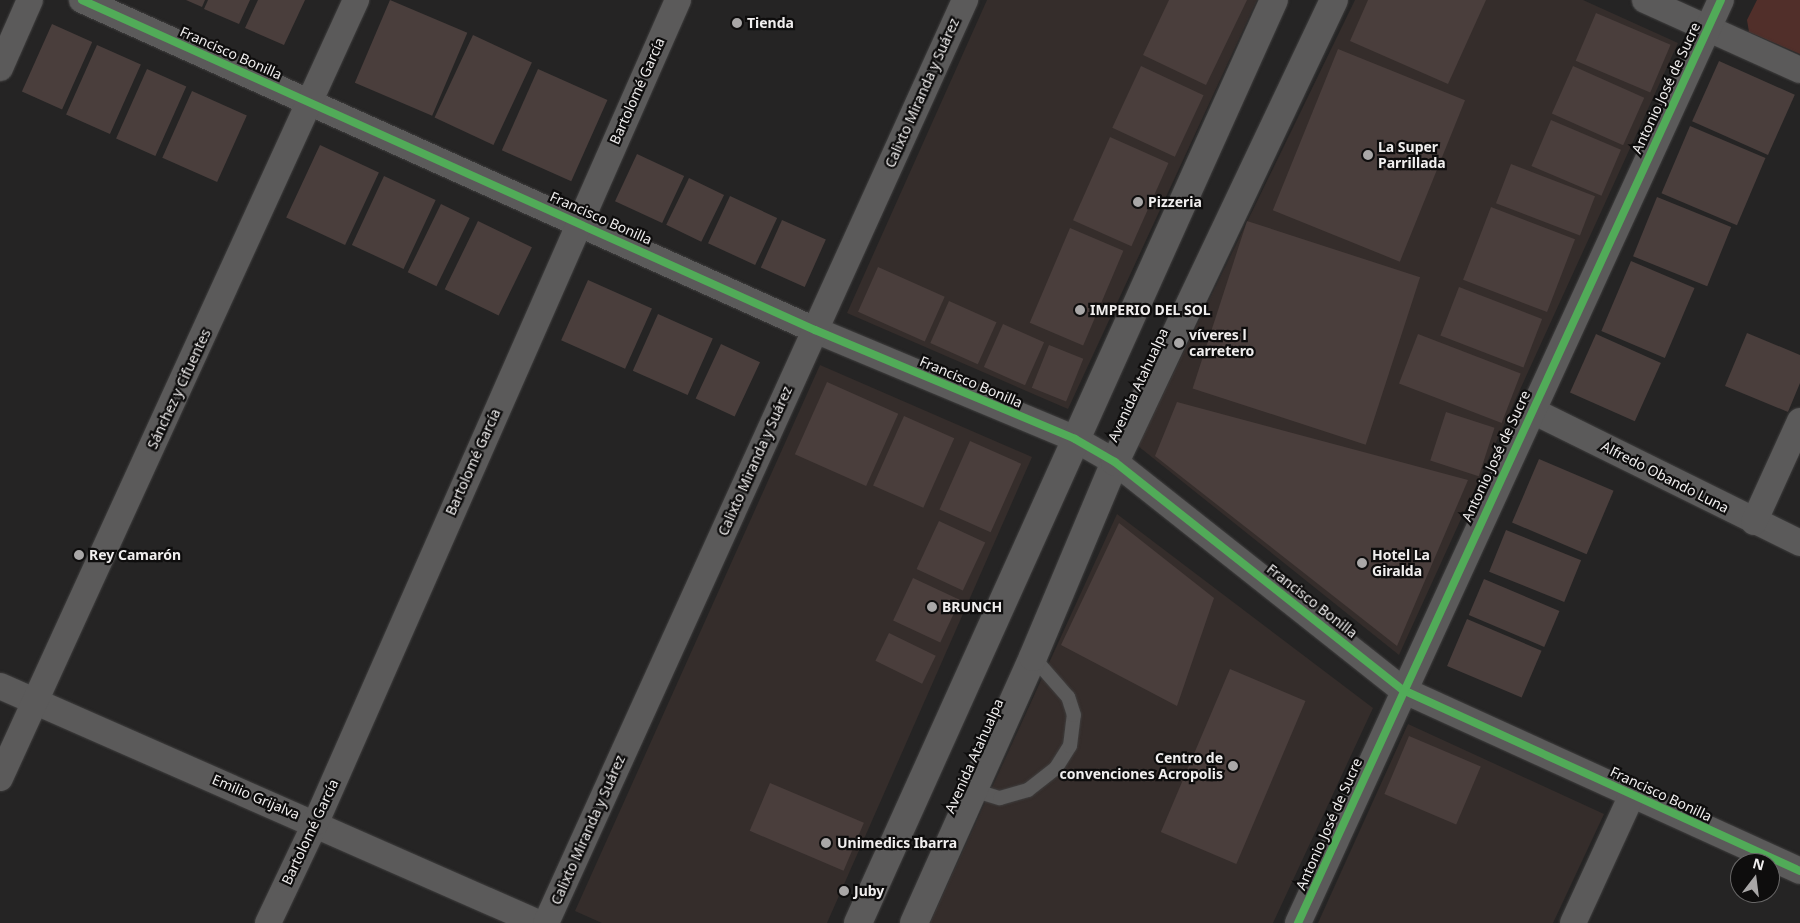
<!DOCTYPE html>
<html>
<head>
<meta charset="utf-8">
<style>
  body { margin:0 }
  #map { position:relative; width:1800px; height:923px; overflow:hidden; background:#252424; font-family:"Noto Sans",sans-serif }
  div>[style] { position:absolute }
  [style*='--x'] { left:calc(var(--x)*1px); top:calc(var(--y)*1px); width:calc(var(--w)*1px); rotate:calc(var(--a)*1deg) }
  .built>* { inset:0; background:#352d2b }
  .green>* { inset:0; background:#512f2a }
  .building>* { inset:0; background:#4a3e3c; transform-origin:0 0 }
  .roads { filter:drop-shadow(0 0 1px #3f3e3e) drop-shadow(0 0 1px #3f3e3e) }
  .service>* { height:14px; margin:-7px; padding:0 7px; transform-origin:7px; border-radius:7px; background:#5b5a5a }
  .minor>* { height:26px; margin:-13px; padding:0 13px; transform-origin:13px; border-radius:13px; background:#5b5a5a }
  .secondary>* { height:28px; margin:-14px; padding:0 14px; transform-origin:14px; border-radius:14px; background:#5b5a5a }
  .cycleway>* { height:8px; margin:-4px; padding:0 4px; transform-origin:4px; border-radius:4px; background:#51ab58 }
  .dots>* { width:14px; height:14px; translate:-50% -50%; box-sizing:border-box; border:2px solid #0e0d0d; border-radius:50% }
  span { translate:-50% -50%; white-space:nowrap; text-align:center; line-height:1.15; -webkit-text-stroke:4.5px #0e0d0d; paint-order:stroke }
  .poi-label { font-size:14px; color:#f0eeee; font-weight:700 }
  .left { translate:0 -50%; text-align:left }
  .right { translate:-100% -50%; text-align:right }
  .street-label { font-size:14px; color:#f0eeee }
  .north { position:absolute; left:1730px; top:853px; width:50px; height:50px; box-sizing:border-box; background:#0e0d0d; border:1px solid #686767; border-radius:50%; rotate:15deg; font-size:14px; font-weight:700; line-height:20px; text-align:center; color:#f0eeee }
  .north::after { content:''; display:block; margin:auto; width:18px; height:22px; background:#a9a7a7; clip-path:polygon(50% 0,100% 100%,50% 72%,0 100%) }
</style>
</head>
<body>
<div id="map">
  <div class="built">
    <div style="clip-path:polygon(987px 0,1257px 0,1068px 409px,847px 313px)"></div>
    <div style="clip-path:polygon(1355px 0,1583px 0,1678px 43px,1399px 655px,1138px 446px)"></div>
    <div style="clip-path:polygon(820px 365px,1032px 457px,827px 923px,602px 923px,575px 911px)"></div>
    <div style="clip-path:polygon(1117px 514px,1373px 708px,1273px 923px,930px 923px)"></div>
    <div style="clip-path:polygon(1408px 724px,1604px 814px,1553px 923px,1318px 923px)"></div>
  </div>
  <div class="green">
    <div style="clip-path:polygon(1757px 0,1800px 0,1800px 54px,1749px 32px,1747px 20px)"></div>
  </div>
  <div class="building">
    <div style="clip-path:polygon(186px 0,205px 0,202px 7px)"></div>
    <div style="clip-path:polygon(208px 0,250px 0,239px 24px,204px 9px)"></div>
    <div style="clip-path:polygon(258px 0,305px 0,284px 45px,245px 28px)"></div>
    <div style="left:390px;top:0;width:84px;height:90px;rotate:23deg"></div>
    <div style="clip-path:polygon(1169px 0,1247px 0,1206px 85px,1143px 55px)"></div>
    <div style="clip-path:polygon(1368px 0,1486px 0,1448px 84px,1350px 41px)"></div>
    <div style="left:1596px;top:13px;width:81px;height:52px;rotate:23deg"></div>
    <div style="left:52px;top:24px;width:44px;height:74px;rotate:24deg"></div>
    <div style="left:473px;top:35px;width:65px;height:91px;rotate:25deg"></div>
    <div style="left:97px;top:45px;width:48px;height:76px;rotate:24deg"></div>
    <div style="left:1338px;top:49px;width:137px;height:174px;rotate:22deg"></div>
    <div style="left:1719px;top:61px;width:83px;height:66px;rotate:24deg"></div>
    <div style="left:1141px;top:66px;width:69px;height:68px;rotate:25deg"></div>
    <div style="left:1573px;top:66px;width:78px;height:52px;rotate:24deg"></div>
    <div style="left:147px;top:69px;width:43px;height:76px;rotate:24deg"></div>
    <div style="left:538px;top:69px;width:76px;height:89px;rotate:24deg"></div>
    <div style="left:192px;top:91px;width:60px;height:73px;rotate:24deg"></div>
    <div style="left:1551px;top:120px;width:76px;height:50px;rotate:23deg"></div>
    <div style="left:1690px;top:126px;width:82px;height:73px;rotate:23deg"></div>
    <div style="left:1110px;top:137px;width:64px;height:91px;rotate:24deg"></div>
    <div style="left:320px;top:145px;width:65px;height:80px;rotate:25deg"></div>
    <div style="left:637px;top:154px;width:52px;height:52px;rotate:25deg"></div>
    <div style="left:1511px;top:164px;width:90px;height:42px;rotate:21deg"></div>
    <div style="left:384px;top:176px;width:57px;height:76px;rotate:25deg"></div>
    <div style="left:689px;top:178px;width:39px;height:52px;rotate:26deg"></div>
    <div style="left:730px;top:196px;width:52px;height:52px;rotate:25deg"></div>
    <div style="left:1657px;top:197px;width:80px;height:64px;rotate:22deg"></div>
    <div style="left:441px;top:204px;width:32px;height:76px;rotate:26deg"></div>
    <div style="left:1491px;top:207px;width:90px;height:78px;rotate:21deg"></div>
    <div style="left:782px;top:220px;width:48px;height:52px;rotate:24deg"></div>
    <div style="left:478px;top:221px;width:60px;height:76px;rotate:26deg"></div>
    <div style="left:1247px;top:221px;width:182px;height:176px;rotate:18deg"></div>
    <div style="left:1070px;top:228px;width:58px;height:103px;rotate:23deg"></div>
    <div style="left:1631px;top:261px;width:69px;height:76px;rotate:23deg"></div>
    <div style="left:878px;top:267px;width:73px;height:49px;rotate:24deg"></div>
    <div style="left:588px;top:280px;width:70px;height:66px;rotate:24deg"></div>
    <div style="left:1459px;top:287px;width:89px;height:52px;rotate:21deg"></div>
    <div style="left:949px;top:301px;width:52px;height:46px;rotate:24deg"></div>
    <div style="left:658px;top:314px;width:60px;height:62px;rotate:24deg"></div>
    <div style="left:1003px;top:324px;width:45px;height:47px;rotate:24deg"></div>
    <div style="clip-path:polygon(1747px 333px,1800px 355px,1800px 383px,1788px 412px,1725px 386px)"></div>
    <div style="left:1418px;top:334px;width:110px;height:53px;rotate:21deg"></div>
    <div style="left:1596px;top:334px;width:71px;height:64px;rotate:24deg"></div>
    <div style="left:721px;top:344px;width:43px;height:60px;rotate:25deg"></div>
    <div style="left:1049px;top:345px;width:37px;height:46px;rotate:22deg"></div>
    <div style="left:827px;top:382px;width:78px;height:79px;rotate:24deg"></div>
    <div style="clip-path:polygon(1177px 402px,1468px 480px,1397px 646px,1155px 456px)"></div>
    <div style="left:1446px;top:412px;width:51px;height:51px;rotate:18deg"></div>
    <div style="left:904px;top:416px;width:55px;height:76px;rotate:24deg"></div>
    <div style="left:970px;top:441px;width:56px;height:75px;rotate:24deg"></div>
    <div style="left:1539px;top:459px;width:81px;height:69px;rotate:23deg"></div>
    <div style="left:939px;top:521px;width:51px;height:53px;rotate:25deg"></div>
    <div style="clip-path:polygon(1119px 523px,1214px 598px,1177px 706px,1061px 645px)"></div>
    <div style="left:1506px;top:530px;width:81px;height:45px;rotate:22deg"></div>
    <div style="left:913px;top:578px;width:52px;height:47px;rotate:25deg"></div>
    <div style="left:1484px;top:579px;width:82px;height:39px;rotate:23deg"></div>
    <div style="left:1467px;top:619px;width:81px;height:51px;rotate:23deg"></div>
    <div style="left:889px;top:633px;width:52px;height:31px;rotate:26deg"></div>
    <div style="left:1230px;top:669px;width:82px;height:177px;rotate:23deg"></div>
    <div style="left:1409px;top:736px;width:78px;height:63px;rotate:23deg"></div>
    <div style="left:770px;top:783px;width:102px;height:52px;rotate:23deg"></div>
  </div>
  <div class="roads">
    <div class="service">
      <div style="--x:973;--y:790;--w:28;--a:17"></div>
      <div style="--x:1000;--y:798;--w:29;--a:-16"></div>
      <div style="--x:1028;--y:790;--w:36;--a:-38"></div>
      <div style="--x:1056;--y:768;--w:26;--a:-58"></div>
      <div style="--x:1070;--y:746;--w:31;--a:-83"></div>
      <div style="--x:1074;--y:715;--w:19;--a:-108"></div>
      <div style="--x:1068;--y:697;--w:53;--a:-131.2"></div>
    </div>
    <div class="minor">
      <div style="--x:82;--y:0;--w:804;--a:24.24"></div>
      <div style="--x:815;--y:330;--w:282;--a:22.7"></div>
      <div style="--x:1075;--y:439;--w:46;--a:29.9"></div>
      <div style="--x:1115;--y:462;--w:367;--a:38.4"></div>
      <div style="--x:1403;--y:690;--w:436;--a:24.5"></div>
      <div style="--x:1645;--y:0;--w:170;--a:24.3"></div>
      <div style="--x:0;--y:68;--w:74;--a:-66.2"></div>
      <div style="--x:1531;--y:410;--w:300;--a:26.3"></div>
      <div style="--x:1754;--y:522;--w:111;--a:-65.5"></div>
      <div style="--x:0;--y:686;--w:588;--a:23.77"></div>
      <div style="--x:0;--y:778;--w:856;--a:-65.41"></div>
      <div style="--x:268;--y:923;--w:112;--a:-64.6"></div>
      <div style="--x:316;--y:822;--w:898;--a:-66.23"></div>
      <div style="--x:546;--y:923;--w:1014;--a:-65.58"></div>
      <div style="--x:1298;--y:923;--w:1015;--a:-65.38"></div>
      <div style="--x:1573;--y:923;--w:141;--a:-65.3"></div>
    </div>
    <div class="secondary">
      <div style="--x:858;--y:923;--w:1012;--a:-65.74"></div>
      <div style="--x:914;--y:923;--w:291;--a:-65.9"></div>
      <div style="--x:1033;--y:657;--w:212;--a:-67.2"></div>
      <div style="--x:1115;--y:462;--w:511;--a:-64.64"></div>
    </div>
  </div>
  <div class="cycleway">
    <div style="--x:82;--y:0;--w:804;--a:24.24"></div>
    <div style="--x:815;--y:330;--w:282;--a:22.7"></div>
    <div style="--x:1075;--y:439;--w:46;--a:29.9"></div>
    <div style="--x:1115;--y:462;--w:367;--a:38.4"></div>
    <div style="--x:1403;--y:690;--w:436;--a:24.5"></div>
    <div style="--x:1298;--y:923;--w:1015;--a:-65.38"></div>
  </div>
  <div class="dots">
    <div style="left:737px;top:23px;background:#a9a7a7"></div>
    <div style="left:1368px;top:155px;background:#a9a7a7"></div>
    <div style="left:1138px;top:202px;background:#a9a7a7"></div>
    <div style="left:1080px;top:310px;background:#a9a7a7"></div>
    <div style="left:1179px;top:343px;background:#a9a7a7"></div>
    <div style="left:79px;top:555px;background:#a9a7a7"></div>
    <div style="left:1362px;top:563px;background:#a9a7a7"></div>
    <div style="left:932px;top:607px;background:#a9a7a7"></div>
    <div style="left:1233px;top:766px;background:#a9a7a7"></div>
    <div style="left:826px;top:843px;background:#a9a7a7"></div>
    <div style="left:844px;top:891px;background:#a9a7a7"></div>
  </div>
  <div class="poi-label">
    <span class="left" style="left:747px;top:23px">Tienda</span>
    <span class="left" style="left:1378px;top:155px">La Super<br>Parrillada</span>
    <span class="left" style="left:1148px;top:202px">Pizzeria</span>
    <span class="left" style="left:1090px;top:310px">IMPERIO DEL SOL</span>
    <span class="left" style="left:1189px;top:343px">víveres l<br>carretero</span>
    <span class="left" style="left:89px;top:555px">Rey Camarón</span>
    <span class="left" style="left:1372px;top:563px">Hotel La<br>Giralda</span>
    <span class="left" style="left:942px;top:607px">BRUNCH</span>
    <span class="right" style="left:1223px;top:766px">Centro de<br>convenciones Acropolis</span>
    <span class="left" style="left:837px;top:843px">Unimedics Ibarra</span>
    <span class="left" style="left:854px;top:891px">Juby</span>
  </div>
  <div class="street-label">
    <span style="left:231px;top:53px;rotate:24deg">Francisco Bonilla</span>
    <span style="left:1666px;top:88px;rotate:-65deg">Antonio José de Sucre</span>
    <span style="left:637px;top:91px;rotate:-66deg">Bartolomé García</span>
    <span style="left:922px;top:93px;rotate:-66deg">Calixto Miranda y Suárez</span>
    <span style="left:601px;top:218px;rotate:24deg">Francisco Bonilla</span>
    <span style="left:971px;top:382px;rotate:23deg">Francisco Bonilla</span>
    <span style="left:1138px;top:385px;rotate:-65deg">Avenida Atahualpa</span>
    <span style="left:179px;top:389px;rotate:-65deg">Sánchez y Cifuentes</span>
    <span style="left:1496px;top:456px;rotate:-65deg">Antonio José de Sucre</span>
    <span style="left:755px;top:461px;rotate:-66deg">Calixto Miranda y Suárez</span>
    <span style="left:473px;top:462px;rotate:-66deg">Bartolomé García</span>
    <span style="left:1665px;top:477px;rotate:27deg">Alfredo Obando Luna</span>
    <span style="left:1312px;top:601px;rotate:38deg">Francisco Bonilla</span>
    <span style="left:974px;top:756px;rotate:-66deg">Avenida Atahualpa</span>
    <span style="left:1661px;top:794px;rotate:25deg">Francisco Bonilla</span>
    <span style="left:256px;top:797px;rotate:23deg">Emilio Grijalva</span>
    <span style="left:1329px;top:824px;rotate:-66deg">Antonio José de Sucre</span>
    <span style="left:588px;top:830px;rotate:-66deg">Calixto Miranda y Suárez</span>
    <span style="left:310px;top:832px;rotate:-65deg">Bartolomé García</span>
  </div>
  <div class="north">N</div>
</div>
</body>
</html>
